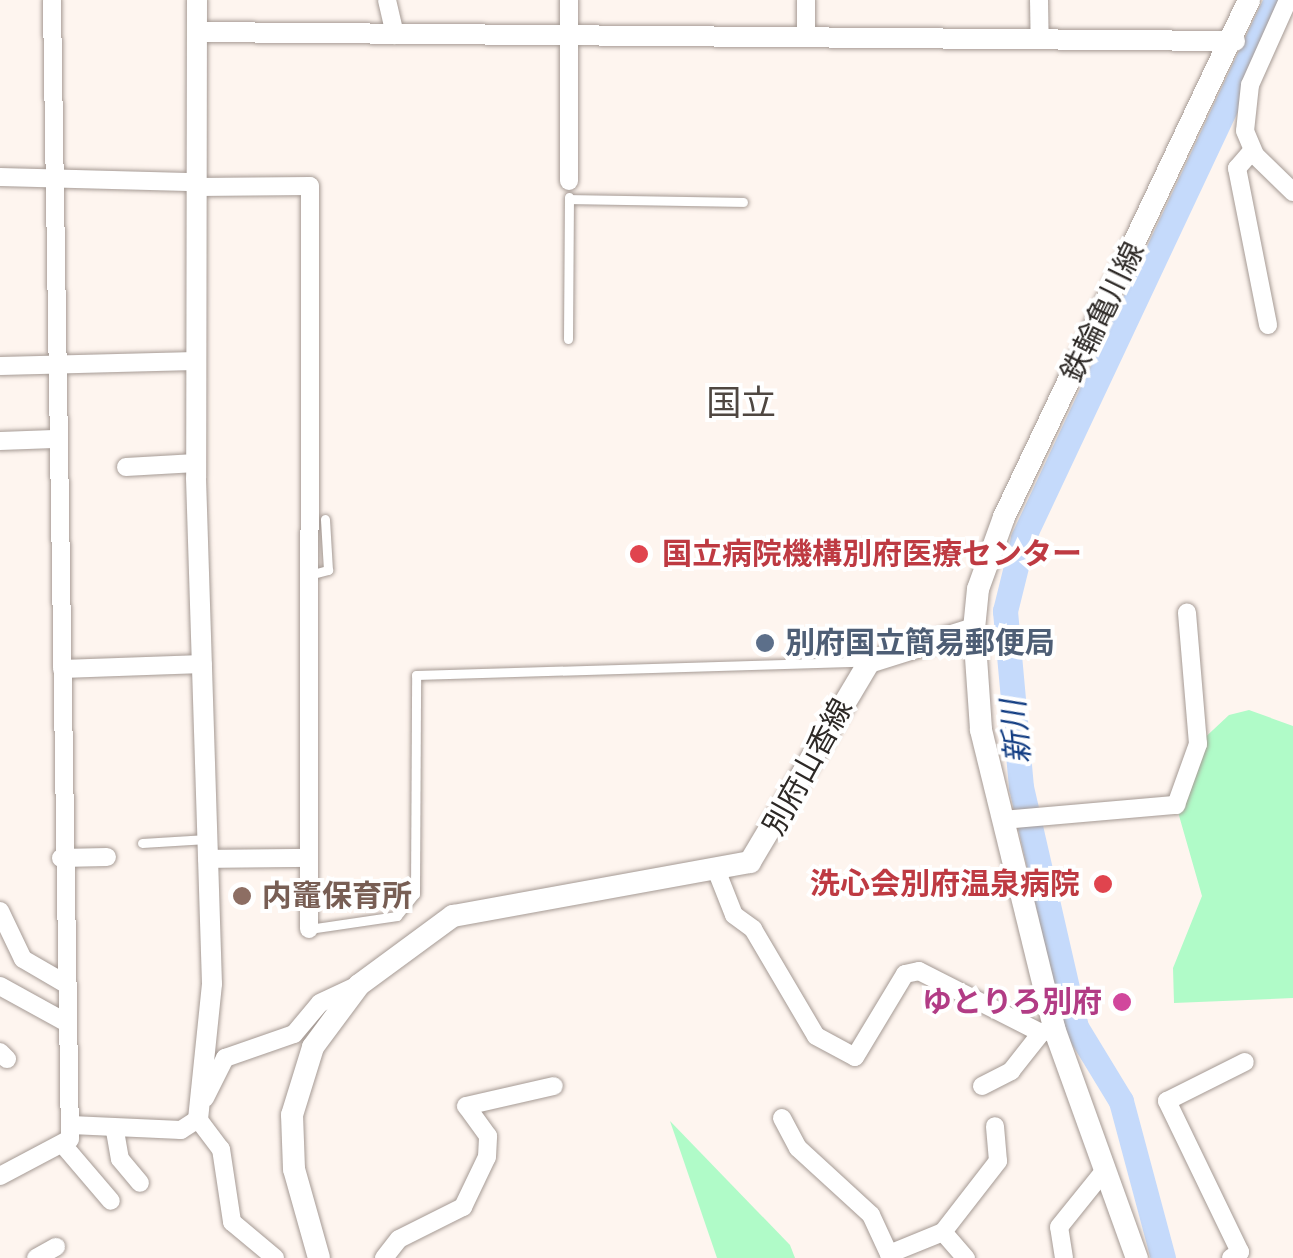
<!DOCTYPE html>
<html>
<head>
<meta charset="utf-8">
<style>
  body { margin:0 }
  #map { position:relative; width:1293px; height:1258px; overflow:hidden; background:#fef5ef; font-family:"Roboto Serif","Noto Sans JP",serif }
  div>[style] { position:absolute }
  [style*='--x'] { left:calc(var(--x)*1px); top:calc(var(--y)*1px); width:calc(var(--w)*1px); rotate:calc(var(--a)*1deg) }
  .green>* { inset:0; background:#b0fbc8 }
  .river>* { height:25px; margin:-12.5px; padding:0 12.5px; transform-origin:12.5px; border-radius:12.5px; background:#c5dafb }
  .roads { filter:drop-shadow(0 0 2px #a59a94) drop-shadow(0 0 2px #a59a94) }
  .service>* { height:9px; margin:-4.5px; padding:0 4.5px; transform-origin:4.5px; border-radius:4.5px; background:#fff }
  .minor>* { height:18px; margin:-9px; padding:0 9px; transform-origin:9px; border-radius:9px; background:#fff }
  .tertiary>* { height:20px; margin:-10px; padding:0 10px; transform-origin:10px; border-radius:10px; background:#fff }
  .secondary>* { height:22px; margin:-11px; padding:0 11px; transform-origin:11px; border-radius:11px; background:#fff }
  .dots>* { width:28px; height:28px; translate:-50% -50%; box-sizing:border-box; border:5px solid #fff; border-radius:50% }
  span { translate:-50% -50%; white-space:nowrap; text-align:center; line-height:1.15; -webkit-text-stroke:8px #fff; paint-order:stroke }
  .street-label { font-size:30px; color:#2d2926 }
  .health-label { font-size:30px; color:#be3a42; font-weight:700 }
  .left { translate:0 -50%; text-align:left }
  .right { translate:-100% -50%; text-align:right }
  .service-label { font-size:30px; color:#4e5e75; font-weight:700 }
  .education-label { font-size:30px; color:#785e54; font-weight:700 }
  .hotel-label { font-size:30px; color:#b23c85; font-weight:700 }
  .water-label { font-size:32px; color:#113c82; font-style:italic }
  .quarter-label { font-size:35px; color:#4f4741 }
</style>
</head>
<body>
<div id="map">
  <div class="green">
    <div style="clip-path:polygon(1249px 710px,1293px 726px,1293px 998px,1174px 1003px,1173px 968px,1202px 896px,1176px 805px,1198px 744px,1229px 715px)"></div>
    <div style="clip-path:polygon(670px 1121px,790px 1245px,795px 1258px,717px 1258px)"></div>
  </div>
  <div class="river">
    <div style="--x:1163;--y:1258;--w:163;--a:-105"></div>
    <div style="--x:1121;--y:1101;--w:87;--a:-121.3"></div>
    <div style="--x:1076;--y:1027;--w:246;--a:-102.9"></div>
    <div style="--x:1021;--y:787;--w:177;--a:-95.2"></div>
    <div style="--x:1005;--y:611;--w:75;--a:-76.1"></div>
    <div style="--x:1023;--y:538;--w:595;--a:-64.81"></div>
  </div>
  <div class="roads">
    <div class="service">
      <div style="--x:569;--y:199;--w:174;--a:1"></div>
      <div style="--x:568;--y:339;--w:142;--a:-89.6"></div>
      <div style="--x:309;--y:575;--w:20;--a:-15"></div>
      <div style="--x:328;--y:570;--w:51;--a:-93.4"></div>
      <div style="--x:142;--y:843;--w:65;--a:-3.5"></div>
      <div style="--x:309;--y:929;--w:89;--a:-8.4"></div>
      <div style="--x:397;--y:916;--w:28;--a:-51"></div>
      <div style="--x:415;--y:894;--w:219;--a:-89.7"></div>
      <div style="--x:416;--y:675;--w:451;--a:-1.7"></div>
    </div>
    <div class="minor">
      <div style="--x:387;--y:0;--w:36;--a:77"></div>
      <div style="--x:569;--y:0;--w:181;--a:90"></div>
      <div style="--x:1039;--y:0;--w:39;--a:89"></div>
      <div style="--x:1288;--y:0;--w:93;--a:114.1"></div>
      <div style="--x:1250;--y:85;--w:46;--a:96.2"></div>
      <div style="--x:1245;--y:131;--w:26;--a:67"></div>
      <div style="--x:1255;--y:155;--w:53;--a:44.2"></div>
      <div style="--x:806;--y:38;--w:38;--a:-90"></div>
      <div style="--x:1252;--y:151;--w:23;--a:131"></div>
      <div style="--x:1237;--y:168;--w:160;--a:78.8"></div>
      <div style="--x:0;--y:177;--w:197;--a:1.5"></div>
      <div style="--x:197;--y:187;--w:113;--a:-0.5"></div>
      <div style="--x:310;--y:186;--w:743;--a:90.08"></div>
      <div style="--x:0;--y:366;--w:196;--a:-1.5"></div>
      <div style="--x:0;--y:441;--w:54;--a:-2.1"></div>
      <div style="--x:126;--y:467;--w:70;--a:-3.3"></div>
      <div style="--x:62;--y:669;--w:141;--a:-2"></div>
      <div style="--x:1003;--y:820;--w:174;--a:-5"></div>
      <div style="--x:1176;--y:805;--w:65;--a:-70.2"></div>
      <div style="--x:1198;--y:744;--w:132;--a:-94.8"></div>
      <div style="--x:61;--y:858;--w:46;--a:-1.2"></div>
      <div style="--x:207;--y:859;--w:101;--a:-0.6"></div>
      <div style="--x:717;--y:872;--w:46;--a:68.4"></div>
      <div style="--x:734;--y:915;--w:24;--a:36"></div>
      <div style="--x:753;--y:929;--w:124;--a:59.5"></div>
      <div style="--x:816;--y:1036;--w:44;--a:28.3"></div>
      <div style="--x:855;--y:1057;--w:97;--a:-58.9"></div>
      <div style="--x:905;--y:974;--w:14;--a:-12"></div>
      <div style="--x:919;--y:971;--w:137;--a:26.9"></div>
      <div style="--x:1041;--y:1033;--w:14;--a:-21"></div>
      <div style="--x:0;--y:911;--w:53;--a:64.4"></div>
      <div style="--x:23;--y:959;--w:50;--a:30.2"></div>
      <div style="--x:0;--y:986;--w:77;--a:28.9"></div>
      <div style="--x:0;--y:1052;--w:10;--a:45"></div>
      <div style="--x:982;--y:1086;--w:33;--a:-27"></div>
      <div style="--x:1011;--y:1071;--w:48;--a:-51.7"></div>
      <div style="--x:205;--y:1098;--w:45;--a:-63.4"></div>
      <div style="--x:225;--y:1058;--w:73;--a:-19.2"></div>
      <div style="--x:294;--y:1034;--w:40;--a:-50"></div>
      <div style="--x:320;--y:1003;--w:42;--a:-25.3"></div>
      <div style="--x:782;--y:1118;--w:34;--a:62"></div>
      <div style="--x:798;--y:1148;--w:99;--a:42.5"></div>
      <div style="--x:871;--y:1215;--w:43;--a:65.2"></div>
      <div style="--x:889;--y:1254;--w:58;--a:-22.2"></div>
      <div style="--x:943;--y:1232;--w:35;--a:49"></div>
      <div style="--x:71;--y:1125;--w:110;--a:2.6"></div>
      <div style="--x:181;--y:1130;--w:20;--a:-33"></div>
      <div style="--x:198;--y:1119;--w:38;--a:53"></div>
      <div style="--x:221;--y:1149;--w:74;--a:81.4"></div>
      <div style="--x:232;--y:1222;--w:56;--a:39.9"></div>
      <div style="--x:115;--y:1131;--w:28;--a:80"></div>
      <div style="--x:120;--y:1159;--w:31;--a:50"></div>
      <div style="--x:64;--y:1146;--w:72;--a:49.5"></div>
      <div style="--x:0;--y:1176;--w:79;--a:-27.9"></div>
      <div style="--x:70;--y:1139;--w:1139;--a:-90.91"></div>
      <div style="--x:943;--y:1232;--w:90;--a:-52.2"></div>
      <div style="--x:998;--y:1161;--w:35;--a:-95"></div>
      <div style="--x:36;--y:1258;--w:23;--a:-29"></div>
      <div style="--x:384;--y:1258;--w:24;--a:-52"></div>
      <div style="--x:399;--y:1239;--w:72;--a:-26.6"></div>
      <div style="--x:463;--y:1207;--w:55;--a:-64.4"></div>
      <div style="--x:487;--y:1157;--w:21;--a:-87"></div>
      <div style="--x:488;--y:1136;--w:37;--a:-126"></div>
      <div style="--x:466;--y:1106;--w:90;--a:-12.8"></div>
      <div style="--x:1064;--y:1258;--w:31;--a:-99"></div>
      <div style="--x:1059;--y:1227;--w:73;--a:-51.1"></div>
      <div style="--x:1231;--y:1258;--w:11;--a:-34"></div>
      <div style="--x:1240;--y:1252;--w:168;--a:-115.8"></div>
      <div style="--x:1167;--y:1101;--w:87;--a:-26.6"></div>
    </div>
    <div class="tertiary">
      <div style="--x:197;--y:0;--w:478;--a:90.1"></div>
      <div style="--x:196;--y:478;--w:506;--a:88.19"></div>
      <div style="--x:212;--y:984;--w:136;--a:95.9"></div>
      <div style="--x:197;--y:32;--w:1038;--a:0.5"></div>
    </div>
    <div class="secondary">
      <div style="--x:974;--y:629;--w:40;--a:-84.3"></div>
      <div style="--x:978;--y:589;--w:77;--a:-70.1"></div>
      <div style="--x:1004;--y:517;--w:572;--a:-64.64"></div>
      <div style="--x:319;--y:1258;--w:92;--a:-105.7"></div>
      <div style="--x:294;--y:1169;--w:54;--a:-92.1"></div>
      <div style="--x:292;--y:1115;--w:71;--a:-72.8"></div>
      <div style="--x:313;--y:1047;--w:77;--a:-53.4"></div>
      <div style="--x:359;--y:985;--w:117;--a:-36.3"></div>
      <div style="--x:453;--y:916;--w:302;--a:-10.3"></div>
      <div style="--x:750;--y:862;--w:233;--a:-59.2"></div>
      <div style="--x:869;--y:662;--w:110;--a:-17.4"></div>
      <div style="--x:974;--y:629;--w:101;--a:86"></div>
      <div style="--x:981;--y:730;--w:307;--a:76.2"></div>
      <div style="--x:1054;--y:1028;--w:245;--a:70.2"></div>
    </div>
  </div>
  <div class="dots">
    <div style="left:639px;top:554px;background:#e0444e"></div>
    <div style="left:765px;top:643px;background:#5c6f8a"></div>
    <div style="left:1103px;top:884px;background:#e0444e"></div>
    <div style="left:242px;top:896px;background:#8d6e63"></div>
    <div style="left:1122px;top:1002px;background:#d1479c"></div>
  </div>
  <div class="street-label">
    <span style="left:1103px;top:312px;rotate:-64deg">鉄輪亀川線</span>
    <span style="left:808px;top:767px;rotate:-61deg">別府山香線</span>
  </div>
  <div class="health-label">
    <span class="left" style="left:662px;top:554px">国立病院機構別府医療センター</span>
    <span class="right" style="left:1080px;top:884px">洗心会別府温泉病院</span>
  </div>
  <div class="service-label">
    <span class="left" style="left:785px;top:643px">別府国立簡易郵便局</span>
  </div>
  <div class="education-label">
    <span class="left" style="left:262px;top:896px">内竈保育所</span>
  </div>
  <div class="hotel-label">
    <span class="right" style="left:1102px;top:1002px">ゆとりろ別府</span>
  </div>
  <div class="water-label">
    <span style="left:1016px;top:732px;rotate:-95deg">新川</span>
  </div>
  <div class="quarter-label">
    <span style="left:741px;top:404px">国立</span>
  </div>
</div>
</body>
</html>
